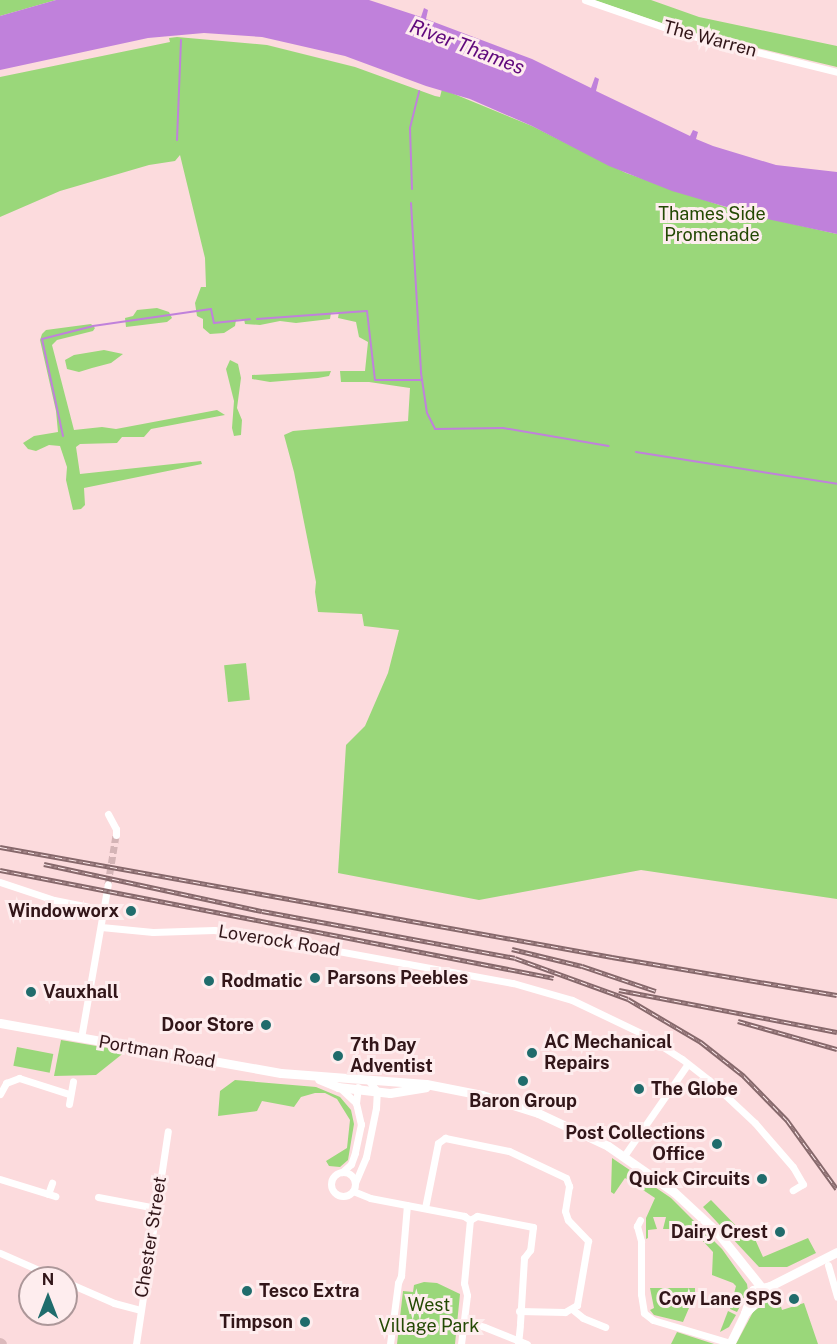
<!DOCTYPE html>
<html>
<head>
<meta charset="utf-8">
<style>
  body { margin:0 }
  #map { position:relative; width:837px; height:1344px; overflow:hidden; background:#fcdbdd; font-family:"Public Sans",sans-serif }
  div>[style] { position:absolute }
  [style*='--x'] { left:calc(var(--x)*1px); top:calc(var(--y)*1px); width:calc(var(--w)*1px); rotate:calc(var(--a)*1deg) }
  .green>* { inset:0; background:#9ad77a; transform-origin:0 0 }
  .water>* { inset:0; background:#c081db }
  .stream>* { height:2px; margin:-1px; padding:0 1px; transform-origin:1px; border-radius:1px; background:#c081db }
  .minor-tunnel>* { height:7px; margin-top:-3.5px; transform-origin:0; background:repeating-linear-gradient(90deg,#d4b4b6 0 7px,transparent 0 10.5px) }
  .minor>* { height:7px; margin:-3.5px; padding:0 3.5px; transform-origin:3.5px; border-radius:3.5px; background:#fff }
  .minor>.ring { margin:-3.5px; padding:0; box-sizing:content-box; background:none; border:7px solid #fff; border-radius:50% }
  .tertiary>* { height:9px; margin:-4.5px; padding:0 4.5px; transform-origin:4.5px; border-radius:4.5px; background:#fff }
  .primary>* { height:10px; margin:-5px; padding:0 5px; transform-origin:5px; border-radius:5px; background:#dbb9bb }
  .rail>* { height:4.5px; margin-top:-2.25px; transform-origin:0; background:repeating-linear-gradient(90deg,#feedee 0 7px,#86686b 0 14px); box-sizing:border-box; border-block:2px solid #86686b }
  .dots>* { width:16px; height:16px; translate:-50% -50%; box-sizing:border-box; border:3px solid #feedee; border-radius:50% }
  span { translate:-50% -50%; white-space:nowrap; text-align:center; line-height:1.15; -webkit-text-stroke:6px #feedee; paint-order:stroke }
  .street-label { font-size:18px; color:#321619 }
  .park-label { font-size:18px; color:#234903 }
  .poi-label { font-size:18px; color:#321619; font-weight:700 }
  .right { translate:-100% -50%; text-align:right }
  .left { translate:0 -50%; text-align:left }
  .water-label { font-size:20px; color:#60097c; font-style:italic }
  .north { position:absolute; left:18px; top:1266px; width:60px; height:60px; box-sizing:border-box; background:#feedee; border:2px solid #ac9799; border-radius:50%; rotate:0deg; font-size:16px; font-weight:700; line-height:24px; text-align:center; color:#321619 }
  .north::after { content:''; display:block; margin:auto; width:21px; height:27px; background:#206c6c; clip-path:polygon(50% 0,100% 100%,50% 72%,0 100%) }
</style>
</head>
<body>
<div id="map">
  <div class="green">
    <div style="clip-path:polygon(0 0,56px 0,0 16px)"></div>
    <div style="clip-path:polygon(594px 0,651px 0,699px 17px,837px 46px,837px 67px,682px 30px)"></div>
    <div style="clip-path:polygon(177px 37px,267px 45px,355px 67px,435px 96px,440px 97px,442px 89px,532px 126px,626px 173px,740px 212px,837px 234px,837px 899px,641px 870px,479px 900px,338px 873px,346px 745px,365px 726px,388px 673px,399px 630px,364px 626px,362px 614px,318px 612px,315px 592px,316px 582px,294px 472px,284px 435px,293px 431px,408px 421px,410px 388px,369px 382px,341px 382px,340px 371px,365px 371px,368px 342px,359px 337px,356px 322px,338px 318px,339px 312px,331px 313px,330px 319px,296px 323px,280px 321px,260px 325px,245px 324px,244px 319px,236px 320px,235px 326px,224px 333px,210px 334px,203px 328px,203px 319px,197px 316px,195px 303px,201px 287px,206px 287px,205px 258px,180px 155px,175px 161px,149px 165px,60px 191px,0 217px,0 77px,170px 42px,169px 38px)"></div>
    <div style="clip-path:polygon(157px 308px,169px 312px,172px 318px,167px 322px,126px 327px,125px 318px,133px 316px,137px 310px)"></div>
    <div style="clip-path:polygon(91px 324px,95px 328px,93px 331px,57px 340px,52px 345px,74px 430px,102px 427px,116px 429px,217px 410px,225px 415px,151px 429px,144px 437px,122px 437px,117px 443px,80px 444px,76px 447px,80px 474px,201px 461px,202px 464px,84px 488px,85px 505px,81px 509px,73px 510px,66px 480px,67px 467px,60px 446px,49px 445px,36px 451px,28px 449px,23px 443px,34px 436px,58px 432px,56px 411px,40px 340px,42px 334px,46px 330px)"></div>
    <div style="clip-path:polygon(104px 350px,123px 354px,111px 363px,92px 368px,79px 372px,67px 369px,65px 360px,74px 355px)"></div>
    <div style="clip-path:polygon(230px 360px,238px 364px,241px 378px,237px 408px,242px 420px,241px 435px,234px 436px,232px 428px,234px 401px,226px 369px)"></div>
    <div style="clip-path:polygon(331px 371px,329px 376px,318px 378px,270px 382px,252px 379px,252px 375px)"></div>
    <div style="left:246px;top:663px;width:37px;height:22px;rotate:84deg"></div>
    <div style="clip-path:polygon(61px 1040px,126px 1051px,96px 1075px,54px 1076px)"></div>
    <div style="left:17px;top:1047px;width:37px;height:19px;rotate:11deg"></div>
    <div style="clip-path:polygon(235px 1080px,316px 1087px,340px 1097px,351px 1110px,354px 1124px,348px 1160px,340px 1167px,329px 1166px,326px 1161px,347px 1148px,350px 1120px,337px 1099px,325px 1093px,315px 1093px,301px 1097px,294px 1107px,262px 1101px,257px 1111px,218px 1116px,220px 1091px)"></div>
    <div style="clip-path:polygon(612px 1158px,671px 1198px,722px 1249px,747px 1284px,748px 1291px,737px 1312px,730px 1309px,736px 1286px,733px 1283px,712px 1275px,713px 1252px,701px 1239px,671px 1237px,670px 1229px,663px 1229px,666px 1217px,653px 1217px,657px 1229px,648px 1230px,648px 1238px,646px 1239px,646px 1218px,655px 1198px,625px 1178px,614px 1194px,611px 1192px)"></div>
    <div style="clip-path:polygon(711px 1200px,742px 1232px,750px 1228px,763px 1257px,808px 1238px,816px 1253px,787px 1267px,759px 1267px,703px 1207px)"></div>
    <div style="clip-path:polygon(424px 1282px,437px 1283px,460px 1294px,455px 1344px,397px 1344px,403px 1291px,413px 1292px,414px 1285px)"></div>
    <div style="clip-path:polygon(650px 1288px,695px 1288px,695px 1294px,683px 1322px,654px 1315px,650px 1310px,654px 1308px)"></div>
    <div style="clip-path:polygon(777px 1294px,782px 1310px,804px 1303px,818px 1344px,736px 1344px,753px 1312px)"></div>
    <div style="clip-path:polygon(728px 1311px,736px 1315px,729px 1327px,720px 1332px)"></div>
    <div style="clip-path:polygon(677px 1332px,714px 1344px,671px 1344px)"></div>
  </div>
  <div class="water">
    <div style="clip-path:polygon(56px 0,369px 0,421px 17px,424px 8px,428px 10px,426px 19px,532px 59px,591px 88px,595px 77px,599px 79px,596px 91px,690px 136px,693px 130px,698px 132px,696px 139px,713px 146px,776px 165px,837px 172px,837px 234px,767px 219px,672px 191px,609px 166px,532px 126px,470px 99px,426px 86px,345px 56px,262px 37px,204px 33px,148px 38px,0 70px,0 16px)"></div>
  </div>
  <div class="stream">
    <div style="--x:177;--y:140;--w:100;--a:-87.7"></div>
    <div style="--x:412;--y:189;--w:61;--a:-91.9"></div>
    <div style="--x:410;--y:128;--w:38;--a:-76"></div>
    <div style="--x:411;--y:203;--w:170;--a:86.6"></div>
    <div style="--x:421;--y:373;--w:40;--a:81.5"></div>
    <div style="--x:427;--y:413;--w:18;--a:63"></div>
    <div style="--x:435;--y:429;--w:68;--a:-0.8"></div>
    <div style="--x:503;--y:428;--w:107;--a:9.7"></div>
    <div style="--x:257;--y:319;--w:110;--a:-4.2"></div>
    <div style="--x:367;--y:311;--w:69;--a:83.4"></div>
    <div style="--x:375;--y:380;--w:46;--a:0"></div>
    <div style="--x:63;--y:436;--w:99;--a:-102.2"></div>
    <div style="--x:42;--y:339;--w:53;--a:-14.3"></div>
    <div style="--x:93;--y:326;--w:119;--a:-8.2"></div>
    <div style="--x:211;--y:309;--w:14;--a:78"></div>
    <div style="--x:214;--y:323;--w:36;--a:-6"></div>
    <div style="--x:636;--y:452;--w:204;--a:9"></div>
  </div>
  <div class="minor-tunnel">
    <div style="--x:108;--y:884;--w:50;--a:-80.7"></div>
  </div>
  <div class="minor">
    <div style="--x:585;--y:0;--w:102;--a:19"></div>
    <div style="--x:681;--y:33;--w:161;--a:14"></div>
    <div style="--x:108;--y:814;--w:17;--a:62"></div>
    <div style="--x:116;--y:829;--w:6;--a:90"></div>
    <div style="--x:0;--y:882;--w:57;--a:18.4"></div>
    <div style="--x:54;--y:900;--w:51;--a:11.3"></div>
    <div style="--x:101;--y:927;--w:52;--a:5.5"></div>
    <div style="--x:153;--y:932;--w:61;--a:-1.9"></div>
    <div style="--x:214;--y:930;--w:42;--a:8.1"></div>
    <div style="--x:256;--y:936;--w:261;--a:10.4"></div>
    <div style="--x:513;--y:983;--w:61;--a:16.1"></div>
    <div style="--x:572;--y:1000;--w:79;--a:25.6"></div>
    <div style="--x:643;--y:1034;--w:46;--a:32.7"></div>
    <div style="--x:682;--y:1059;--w:34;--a:38"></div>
    <div style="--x:709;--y:1080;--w:63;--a:43.1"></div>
    <div style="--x:755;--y:1123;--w:58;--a:49.2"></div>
    <div style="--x:793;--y:1167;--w:20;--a:60"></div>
    <div style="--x:803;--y:1184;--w:12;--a:149"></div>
    <div style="--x:81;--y:1038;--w:156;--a:-80.1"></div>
    <div style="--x:339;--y:1087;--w:23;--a:43"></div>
    <div style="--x:356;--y:1103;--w:22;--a:77"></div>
    <div style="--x:361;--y:1124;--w:30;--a:102"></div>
    <div style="--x:355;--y:1153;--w:12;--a:110"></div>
    <div style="--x:351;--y:1164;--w:12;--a:138"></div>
    <div style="--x:0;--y:1094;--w:13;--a:-61"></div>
    <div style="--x:6;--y:1083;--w:14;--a:-21"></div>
    <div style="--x:19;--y:1078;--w:52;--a:17.7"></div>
    <div style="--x:356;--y:1103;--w:16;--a:-83"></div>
    <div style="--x:69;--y:1104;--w:23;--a:-80"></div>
    <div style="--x:624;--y:1156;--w:111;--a:-55.3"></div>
    <div class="ring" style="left:331px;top:1172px;width:17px;height:17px"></div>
    <div style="--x:0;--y:1179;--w:58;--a:17.2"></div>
    <div style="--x:355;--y:1183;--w:28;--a:-67"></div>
    <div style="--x:366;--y:1157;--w:50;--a:-78.5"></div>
    <div style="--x:376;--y:1108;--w:17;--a:-87"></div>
    <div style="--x:377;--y:1091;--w:14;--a:-129"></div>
    <div style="--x:353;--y:1191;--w:18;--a:22"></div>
    <div style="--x:370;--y:1198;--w:96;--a:10.8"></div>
    <div style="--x:464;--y:1216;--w:7;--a:34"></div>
    <div style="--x:470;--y:1220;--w:8;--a:-30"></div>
    <div style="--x:477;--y:1216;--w:57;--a:11.1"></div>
    <div style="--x:533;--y:1227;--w:23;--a:97"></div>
    <div style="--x:530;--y:1250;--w:10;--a:127"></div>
    <div style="--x:524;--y:1258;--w:65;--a:93.5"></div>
    <div style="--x:48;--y:1194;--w:12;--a:-70"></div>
    <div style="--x:98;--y:1197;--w:59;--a:10.7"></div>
    <div style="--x:425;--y:1208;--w:66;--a:-78.7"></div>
    <div style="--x:438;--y:1143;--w:9;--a:-36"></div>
    <div style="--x:445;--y:1138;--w:65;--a:11.5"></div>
    <div style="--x:509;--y:1151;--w:63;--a:25.3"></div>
    <div style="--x:566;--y:1178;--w:9;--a:69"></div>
    <div style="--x:569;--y:1186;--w:25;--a:99"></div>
    <div style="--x:565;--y:1211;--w:9;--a:72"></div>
    <div style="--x:568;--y:1220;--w:29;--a:46"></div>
    <div style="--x:588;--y:1241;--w:65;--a:99.8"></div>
    <div style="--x:577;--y:1305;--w:14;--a:150"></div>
    <div style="--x:565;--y:1312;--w:46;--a:-178.8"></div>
    <div style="--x:640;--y:1220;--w:7;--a:117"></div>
    <div style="--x:637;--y:1226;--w:16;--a:75"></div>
    <div style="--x:641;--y:1241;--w:53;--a:90"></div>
    <div style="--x:641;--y:1294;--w:19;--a:81"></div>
    <div style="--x:644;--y:1313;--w:11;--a:38"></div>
    <div style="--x:653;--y:1320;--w:80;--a:16.6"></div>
    <div style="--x:0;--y:1253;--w:62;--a:23.7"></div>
    <div style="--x:828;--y:1265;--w:33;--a:74"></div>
    <div style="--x:66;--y:1282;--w:52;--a:23.6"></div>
    <div style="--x:114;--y:1303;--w:27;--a:15"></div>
    <div style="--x:572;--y:1309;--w:14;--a:39"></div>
    <div style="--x:583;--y:1318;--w:24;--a:22"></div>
    <div style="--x:464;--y:1321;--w:22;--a:16"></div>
    <div style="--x:487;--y:1328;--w:43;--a:21.8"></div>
    <div style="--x:136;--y:1344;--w:215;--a:-81.5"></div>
    <div style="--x:390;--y:1344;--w:62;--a:-82.5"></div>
    <div style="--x:398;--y:1283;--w:8;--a:-67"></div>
    <div style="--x:401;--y:1276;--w:71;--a:-85.2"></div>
    <div style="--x:461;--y:1344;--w:49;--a:-83"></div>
    <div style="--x:467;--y:1295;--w:12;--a:-104"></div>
    <div style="--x:464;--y:1283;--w:63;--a:-84.6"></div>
    <div style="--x:518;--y:1344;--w:18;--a:-84"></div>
  </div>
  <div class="tertiary">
    <div style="--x:0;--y:1023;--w:285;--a:10.1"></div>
    <div style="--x:281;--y:1073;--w:145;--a:4.3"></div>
    <div style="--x:426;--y:1084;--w:57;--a:11.1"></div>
    <div style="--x:482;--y:1095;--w:59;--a:17.8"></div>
    <div style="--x:538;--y:1113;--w:77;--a:25.2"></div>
    <div style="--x:608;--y:1146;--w:80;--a:34.9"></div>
    <div style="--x:674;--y:1192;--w:59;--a:42.9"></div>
    <div style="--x:717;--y:1232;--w:70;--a:51.3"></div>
    <div style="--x:319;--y:1079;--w:21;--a:23"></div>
    <div style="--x:338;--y:1087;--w:52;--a:6.6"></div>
    <div style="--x:390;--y:1093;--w:36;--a:-9"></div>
    <div style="--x:745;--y:1313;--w:23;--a:-45"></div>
    <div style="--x:761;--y:1297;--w:10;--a:-90"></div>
    <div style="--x:730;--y:1344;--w:34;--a:-64"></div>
    <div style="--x:745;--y:1313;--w:24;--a:-71"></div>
    <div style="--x:753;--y:1290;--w:17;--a:-13"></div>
    <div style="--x:770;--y:1286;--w:75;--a:-26.9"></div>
  </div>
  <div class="primary">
    <div style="--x:0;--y:1343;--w:2;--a:27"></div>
  </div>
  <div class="rail">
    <div style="--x:0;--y:847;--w:622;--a:10.19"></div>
    <div style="--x:612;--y:957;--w:228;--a:9.6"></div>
    <div style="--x:44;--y:864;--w:223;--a:12.2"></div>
    <div style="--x:262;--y:911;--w:257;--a:10.5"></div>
    <div style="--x:515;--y:958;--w:120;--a:19.9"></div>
    <div style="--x:628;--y:999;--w:85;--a:30.5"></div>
    <div style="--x:701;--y:1042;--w:55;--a:38.3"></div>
    <div style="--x:744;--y:1076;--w:62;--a:45.7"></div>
    <div style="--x:787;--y:1120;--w:85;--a:54.1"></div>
    <div style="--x:0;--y:870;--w:564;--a:11.03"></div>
    <div style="--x:512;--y:949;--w:72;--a:13.7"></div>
    <div style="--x:582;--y:966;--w:78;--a:18.7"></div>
    <div style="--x:619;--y:990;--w:222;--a:10.9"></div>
    <div style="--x:738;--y:1021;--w:103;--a:15.8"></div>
  </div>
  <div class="dots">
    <div style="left:131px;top:911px;background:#206c6c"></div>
    <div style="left:315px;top:978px;background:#206c6c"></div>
    <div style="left:209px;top:981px;background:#206c6c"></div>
    <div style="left:31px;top:992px;background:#206c6c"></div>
    <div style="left:266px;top:1025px;background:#206c6c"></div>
    <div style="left:532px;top:1053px;background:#206c6c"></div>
    <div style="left:338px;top:1056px;background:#206c6c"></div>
    <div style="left:523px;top:1081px;background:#206c6c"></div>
    <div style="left:639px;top:1089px;background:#206c6c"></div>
    <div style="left:717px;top:1144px;background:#206c6c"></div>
    <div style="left:762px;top:1179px;background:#206c6c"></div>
    <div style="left:780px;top:1232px;background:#206c6c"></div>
    <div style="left:247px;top:1291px;background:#206c6c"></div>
    <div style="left:794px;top:1299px;background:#206c6c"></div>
    <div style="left:305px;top:1322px;background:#206c6c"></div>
  </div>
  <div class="street-label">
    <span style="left:710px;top:39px;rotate:15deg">The Warren</span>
    <span style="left:279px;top:941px;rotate:9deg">Loverock Road</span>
    <span style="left:157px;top:1052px;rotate:10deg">Portman Road</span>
    <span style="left:151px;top:1237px;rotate:-81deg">Chester Street</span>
  </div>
  <div class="park-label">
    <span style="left:712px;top:225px">Thames Side<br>Promenade</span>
    <span style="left:429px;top:1316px">West<br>Village Park</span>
  </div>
  <div class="poi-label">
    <span class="right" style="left:119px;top:911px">Windowworx</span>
    <span class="left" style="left:327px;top:978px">Parsons Peebles</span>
    <span class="left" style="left:221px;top:981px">Rodmatic</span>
    <span class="left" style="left:43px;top:992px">Vauxhall</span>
    <span class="right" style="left:254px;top:1025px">Door Store</span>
    <span class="left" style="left:544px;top:1053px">AC Mechanical<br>Repairs</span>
    <span class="left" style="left:350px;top:1056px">7th Day<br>Adventist</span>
    <span class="left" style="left:651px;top:1089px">The Globe</span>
    <span style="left:523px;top:1101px">Baron Group</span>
    <span class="right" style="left:705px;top:1144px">Post Collections<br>Office</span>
    <span class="right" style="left:750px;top:1179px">Quick Circuits</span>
    <span class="right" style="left:768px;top:1232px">Dairy Crest</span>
    <span class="left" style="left:259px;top:1291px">Tesco Extra</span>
    <span class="right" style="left:782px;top:1299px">Cow Lane SPS</span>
    <span class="right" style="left:293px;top:1322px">Timpson</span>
  </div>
  <div class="water-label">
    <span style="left:467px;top:47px;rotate:21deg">River Thames</span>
  </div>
  <div class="north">N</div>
</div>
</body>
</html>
